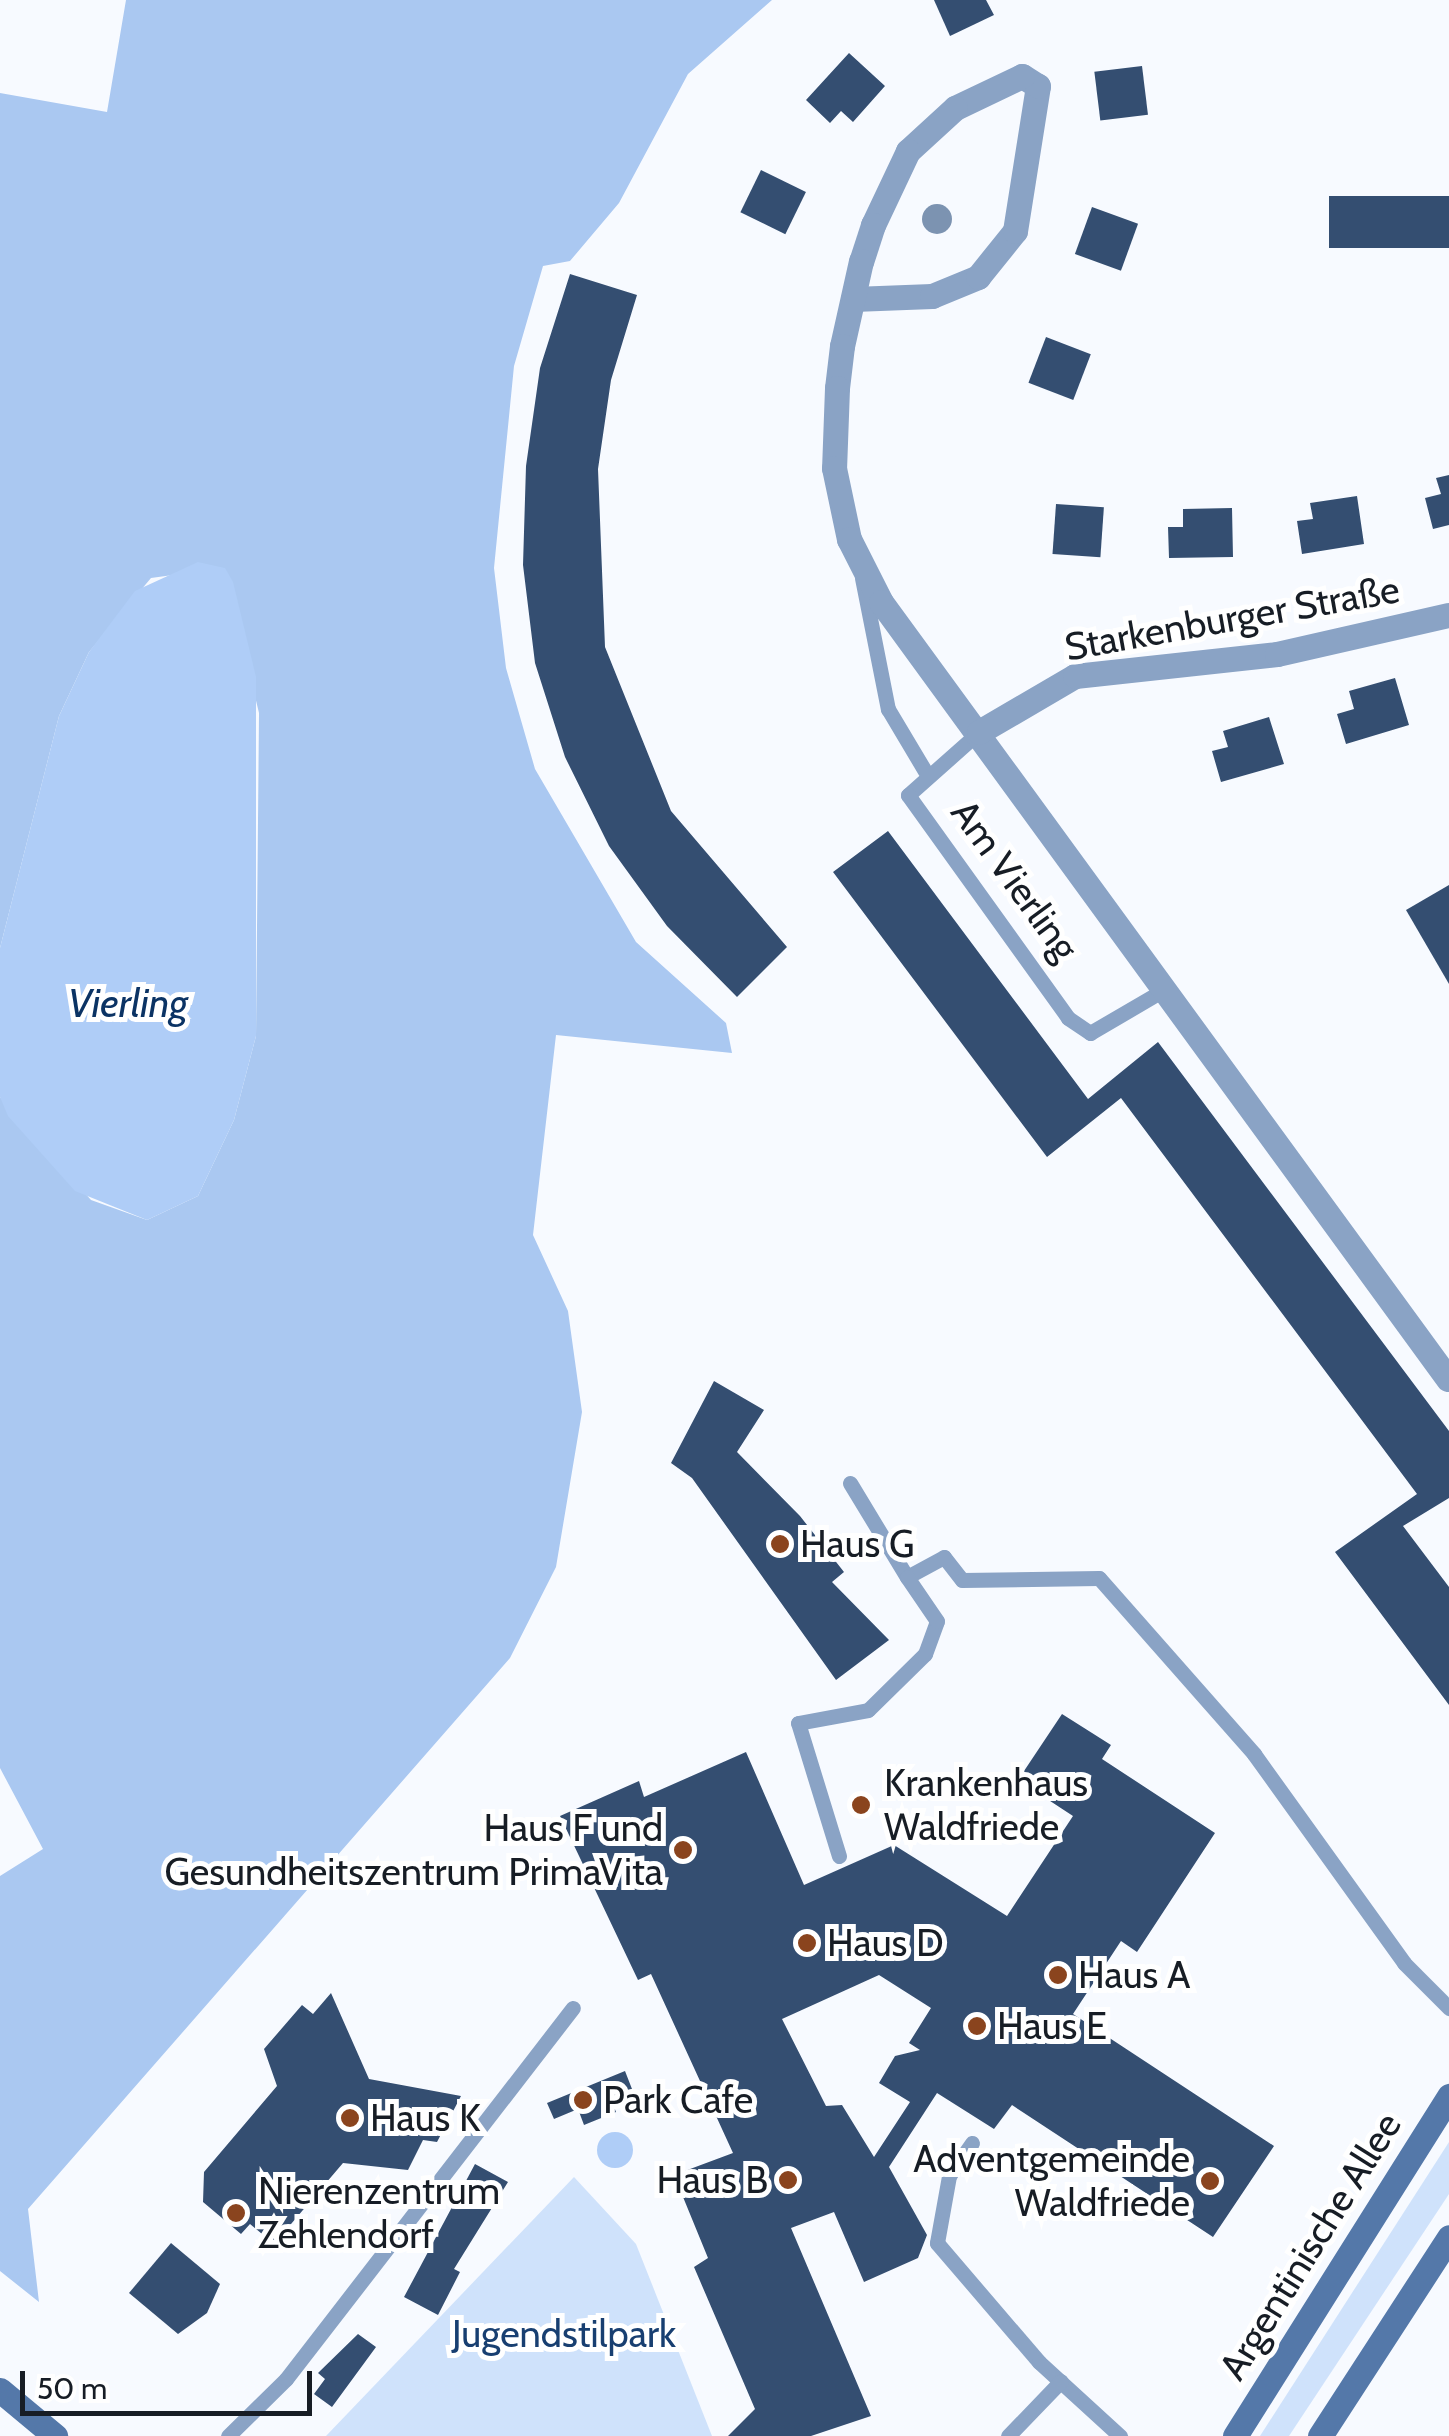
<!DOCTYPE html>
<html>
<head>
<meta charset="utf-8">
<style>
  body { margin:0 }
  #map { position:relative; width:1449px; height:2436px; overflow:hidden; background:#f7faff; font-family:Cabin,sans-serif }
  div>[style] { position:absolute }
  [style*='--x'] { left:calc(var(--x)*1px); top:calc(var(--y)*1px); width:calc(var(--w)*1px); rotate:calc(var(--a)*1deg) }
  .green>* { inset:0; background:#cfe2fb }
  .forest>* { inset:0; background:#aac8f1 }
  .water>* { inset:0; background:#afcdf7 }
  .round { border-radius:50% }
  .building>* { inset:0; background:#344e71; transform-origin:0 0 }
  .lane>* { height:15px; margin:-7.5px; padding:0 7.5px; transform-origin:7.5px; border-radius:7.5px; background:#8aa3c5 }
  .street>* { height:25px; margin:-12.5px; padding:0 12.5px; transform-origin:12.5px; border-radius:12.5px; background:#8aa3c5 }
  .secondary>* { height:25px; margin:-12.5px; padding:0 12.5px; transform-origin:12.5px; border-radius:12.5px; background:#5478a9 }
  .trees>* { width:30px; height:30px; margin:-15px; border-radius:50%; background:#7c93b1 }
  .dots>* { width:28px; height:28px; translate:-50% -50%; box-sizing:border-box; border:5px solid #fff; border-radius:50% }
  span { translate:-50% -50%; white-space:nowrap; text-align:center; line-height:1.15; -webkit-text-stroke:10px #fff; paint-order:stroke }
  .street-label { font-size:38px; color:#171d25 }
  .poi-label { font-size:38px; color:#171d25 }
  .left { translate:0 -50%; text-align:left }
  .right { translate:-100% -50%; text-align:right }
  .park-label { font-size:38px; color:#183f71 }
  .water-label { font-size:40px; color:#0b3364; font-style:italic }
  .scale { position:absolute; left:20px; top:2371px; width:292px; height:45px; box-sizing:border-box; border:5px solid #171d25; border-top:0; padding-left:12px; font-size:30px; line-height:35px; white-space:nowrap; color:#171d25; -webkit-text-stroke:8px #fff; paint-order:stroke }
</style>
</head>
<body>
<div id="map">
  <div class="green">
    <div style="clip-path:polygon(1449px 2142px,1449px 2194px,1289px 2436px,1260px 2436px)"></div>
    <div style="clip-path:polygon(574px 2177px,636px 2244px,712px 2436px,326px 2436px)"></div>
  </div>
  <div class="forest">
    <div style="clip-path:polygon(126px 0,772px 0,688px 74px,619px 203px,570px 261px,543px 266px,514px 366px,494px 568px,506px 668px,535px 769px,636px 942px,726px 1023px,732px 1053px,556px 1035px,533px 1235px,568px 1311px,582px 1412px,556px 1567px,510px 1658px,28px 2209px,39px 2302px,0 2271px,0 1876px,43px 1849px,0 1768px,0 1097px,91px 1200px,147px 1220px,198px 1196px,234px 1120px,256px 1036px,259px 713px,224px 568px,151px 578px,89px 652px,59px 716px,0 948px,0 93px,107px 112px)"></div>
  </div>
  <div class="water">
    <div style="clip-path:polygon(198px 562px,225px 568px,233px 582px,256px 677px,256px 1036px,234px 1120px,198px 1196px,147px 1220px,75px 1191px,8px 1116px,0 1097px,0 948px,59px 716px,89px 652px,135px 591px)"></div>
    <div class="round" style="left:597px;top:2132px;width:36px;height:36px"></div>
  </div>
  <div class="building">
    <div style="clip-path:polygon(934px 0,986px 0,994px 15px,950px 36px)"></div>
    <div style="clip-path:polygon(849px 53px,885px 86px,853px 122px,841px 111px,830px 123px,806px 100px)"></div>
    <div style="left:1142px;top:66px;width:49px;height:48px;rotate:83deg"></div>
    <div style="left:761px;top:170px;width:50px;height:47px;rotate:26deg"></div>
    <div style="left:1449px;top:196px;width:52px;height:120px;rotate:90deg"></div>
    <div style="left:1092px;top:207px;width:49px;height:50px;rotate:20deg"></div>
    <div style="clip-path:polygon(570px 274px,637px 295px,611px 380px,598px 469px,605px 647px,671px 811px,787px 947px,737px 997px,667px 926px,609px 846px,565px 757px,535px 663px,523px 565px,526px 466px,540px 368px)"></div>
    <div style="left:1046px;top:337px;width:48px;height:49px;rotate:21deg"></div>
    <div style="clip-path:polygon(1449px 475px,1449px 525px,1433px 529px,1425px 498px,1441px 494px,1436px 478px)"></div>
    <div style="clip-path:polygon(1357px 496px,1364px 544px,1302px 554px,1297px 521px,1313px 519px,1310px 503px)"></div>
    <div style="left:1056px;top:504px;width:48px;height:50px;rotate:4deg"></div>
    <div style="clip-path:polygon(1232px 508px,1233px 557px,1169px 558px,1168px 527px,1183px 527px,1183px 509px)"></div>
    <div style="clip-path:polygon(1395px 678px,1409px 725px,1346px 744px,1337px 714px,1354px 709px,1349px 691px)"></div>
    <div style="clip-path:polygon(1269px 717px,1284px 764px,1221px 782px,1212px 751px,1228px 747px,1223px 731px)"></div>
    <div style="clip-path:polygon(888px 831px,1088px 1099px,1158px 1042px,1449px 1431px,1449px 1498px,1403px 1526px,1449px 1587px,1449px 1705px,1335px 1552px,1417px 1494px,1121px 1098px,1047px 1157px,833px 872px)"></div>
    <div style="clip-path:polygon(1449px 885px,1449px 984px,1406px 910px)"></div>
    <div style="clip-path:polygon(714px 1381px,764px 1410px,737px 1452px,800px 1516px,844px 1572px,832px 1582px,889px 1640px,836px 1680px,692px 1478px,671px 1463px)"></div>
    <div style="clip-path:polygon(evenodd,1062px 1714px,1111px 1745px,1102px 1759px,1215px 1833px,1137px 1952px,1121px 1941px,1073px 2014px,1274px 2146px,1213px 2237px,1012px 2105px,994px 2129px,937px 2093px,889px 2167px,927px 2235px,918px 2258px,864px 2282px,834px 2212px,791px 2228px,871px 2416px,811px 2436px,728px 2436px,755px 2409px,694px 2267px,708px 2258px,674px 2175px,733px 2153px,651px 1974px,638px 1980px,560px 1816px,639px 1781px,644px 1797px,746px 1752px,804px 1885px,894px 1845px,1007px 1916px,1073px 1816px,1018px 1780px,1062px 1714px,879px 1975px,931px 2008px,909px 2043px,920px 2050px,895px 2056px,879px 2083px,910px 2102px,874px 2157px,842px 2105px,826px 2106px,782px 2019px,879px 1975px)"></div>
    <div style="clip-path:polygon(331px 1993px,369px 2079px,461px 2096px,437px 2142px,423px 2140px,408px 2170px,343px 2163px,274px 2244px,250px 2224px,241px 2234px,203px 2202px,204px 2172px,277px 2086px,264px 2049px,302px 2005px,313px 2014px)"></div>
    <div style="clip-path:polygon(625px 2071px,632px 2089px,610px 2097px,616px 2112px,584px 2125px,578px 2109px,554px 2119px,547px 2103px)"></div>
    <div style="clip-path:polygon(475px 2164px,508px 2182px,454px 2269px,460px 2272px,438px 2315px,404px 2297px)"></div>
    <div style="clip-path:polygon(171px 2243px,220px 2284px,207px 2313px,178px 2334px,129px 2293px)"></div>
    <div style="clip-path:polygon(358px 2334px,376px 2347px,332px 2407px,314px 2394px,325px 2379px,318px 2373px)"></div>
  </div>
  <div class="lane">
    <div style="--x:862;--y:578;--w:134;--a:78.8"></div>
    <div style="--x:888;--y:709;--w:72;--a:59.2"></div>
    <div style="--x:979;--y:732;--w:95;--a:138.4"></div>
    <div style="--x:908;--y:795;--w:274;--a:54.3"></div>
    <div style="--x:1068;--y:1018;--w:27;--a:34"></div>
    <div style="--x:1090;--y:1033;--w:83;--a:-30.3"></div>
    <div style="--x:850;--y:1483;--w:110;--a:58.8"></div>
    <div style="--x:907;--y:1577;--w:42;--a:-28.4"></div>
    <div style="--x:944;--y:1557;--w:29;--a:52"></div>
    <div style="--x:962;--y:1580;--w:137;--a:-0.8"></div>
    <div style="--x:1099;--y:1578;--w:235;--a:48.6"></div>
    <div style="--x:1254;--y:1754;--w:257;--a:54.3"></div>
    <div style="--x:1404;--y:1963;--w:64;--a:45"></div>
    <div style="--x:839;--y:1856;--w:139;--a:-107.1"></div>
    <div style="--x:798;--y:1723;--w:71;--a:-10.5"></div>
    <div style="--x:868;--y:1710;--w:80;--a:-44.5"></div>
    <div style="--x:925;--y:1654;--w:35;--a:-70"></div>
    <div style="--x:937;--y:1621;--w:53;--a:-124.3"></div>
    <div style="--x:972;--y:2143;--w:40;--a:124.9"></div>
    <div style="--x:949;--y:2176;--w:68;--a:100.2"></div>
    <div style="--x:937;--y:2243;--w:157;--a:49.4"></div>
    <div style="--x:1039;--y:2362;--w:110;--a:42.4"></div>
    <div style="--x:228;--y:2436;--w:81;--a:-44.5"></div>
    <div style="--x:286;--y:2379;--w:469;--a:-52.3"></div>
    <div style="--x:1008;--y:2436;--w:76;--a:-46.1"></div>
  </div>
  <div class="street">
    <div style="--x:853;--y:299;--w:79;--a:-2.2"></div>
    <div style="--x:932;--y:296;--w:50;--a:-22.4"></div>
    <div style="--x:978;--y:277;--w:59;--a:-51.2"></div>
    <div style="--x:1015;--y:231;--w:147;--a:-81"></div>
    <div style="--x:1038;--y:86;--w:19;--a:-148"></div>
    <div style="--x:1022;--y:76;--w:74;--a:154.5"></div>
    <div style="--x:955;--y:108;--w:64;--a:137.5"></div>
    <div style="--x:908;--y:151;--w:82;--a:115.3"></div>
    <div style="--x:873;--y:225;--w:38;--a:108"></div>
    <div style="--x:861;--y:261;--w:87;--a:102.6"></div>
    <div style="--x:842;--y:346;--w:42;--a:96.8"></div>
    <div style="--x:837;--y:388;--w:80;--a:92.1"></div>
    <div style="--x:834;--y:468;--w:73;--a:78.1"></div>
    <div style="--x:849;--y:539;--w:71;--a:63.1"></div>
    <div style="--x:881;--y:602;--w:962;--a:53.88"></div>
    <div style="--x:979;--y:732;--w:111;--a:-30.3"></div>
    <div style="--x:1075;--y:676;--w:203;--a:-6.2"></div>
    <div style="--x:1277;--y:654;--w:176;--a:-12.8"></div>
  </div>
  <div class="secondary">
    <div style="--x:0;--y:2390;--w:72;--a:39.9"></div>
    <div style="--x:1235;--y:2436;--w:402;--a:-57.8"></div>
    <div style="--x:1320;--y:2436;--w:237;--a:-57"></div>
  </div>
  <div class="trees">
    <div style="left:937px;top:219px"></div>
  </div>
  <div class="dots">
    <div style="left:780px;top:1544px;background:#8a441e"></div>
    <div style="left:861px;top:1805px;background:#8a441e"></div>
    <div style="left:683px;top:1850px;background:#8a441e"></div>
    <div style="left:807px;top:1943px;background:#8a441e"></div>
    <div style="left:1058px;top:1975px;background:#8a441e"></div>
    <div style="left:977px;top:2026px;background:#8a441e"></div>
    <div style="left:583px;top:2100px;background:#8a441e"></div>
    <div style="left:350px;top:2118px;background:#8a441e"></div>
    <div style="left:788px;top:2180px;background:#8a441e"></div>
    <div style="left:1210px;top:2181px;background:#8a441e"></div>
    <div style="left:236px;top:2213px;background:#8a441e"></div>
  </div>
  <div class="street-label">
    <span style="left:1232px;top:618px;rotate:-10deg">Starkenburger Straße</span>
    <span style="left:1015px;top:880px;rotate:54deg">Am Vierling</span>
    <span style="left:1310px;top:2246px;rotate:-58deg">Argentinische Allee</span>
  </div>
  <div class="poi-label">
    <span class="left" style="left:800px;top:1544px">Haus G</span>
    <span class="left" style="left:884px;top:1805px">Krankenhaus<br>Waldfriede</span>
    <span class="right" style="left:663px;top:1850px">Haus F und<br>Gesundheitszentrum PrimaVita</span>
    <span class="left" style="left:827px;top:1943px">Haus D</span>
    <span class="left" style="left:1078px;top:1975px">Haus A</span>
    <span class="left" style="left:997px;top:2026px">Haus E</span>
    <span class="left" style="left:603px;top:2100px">Park Cafe</span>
    <span class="left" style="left:370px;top:2118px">Haus K</span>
    <span class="right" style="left:1190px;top:2181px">Adventgemeinde<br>Waldfriede</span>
    <span class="right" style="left:768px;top:2180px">Haus B</span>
    <span class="left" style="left:258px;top:2213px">Nierenzentrum<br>Zehlendorf</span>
  </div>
  <div class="park-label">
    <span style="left:564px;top:2334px">Jugendstilpark</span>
  </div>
  <div class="water-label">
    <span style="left:128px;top:1003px">Vierling</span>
  </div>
  <div class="scale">50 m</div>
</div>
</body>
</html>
